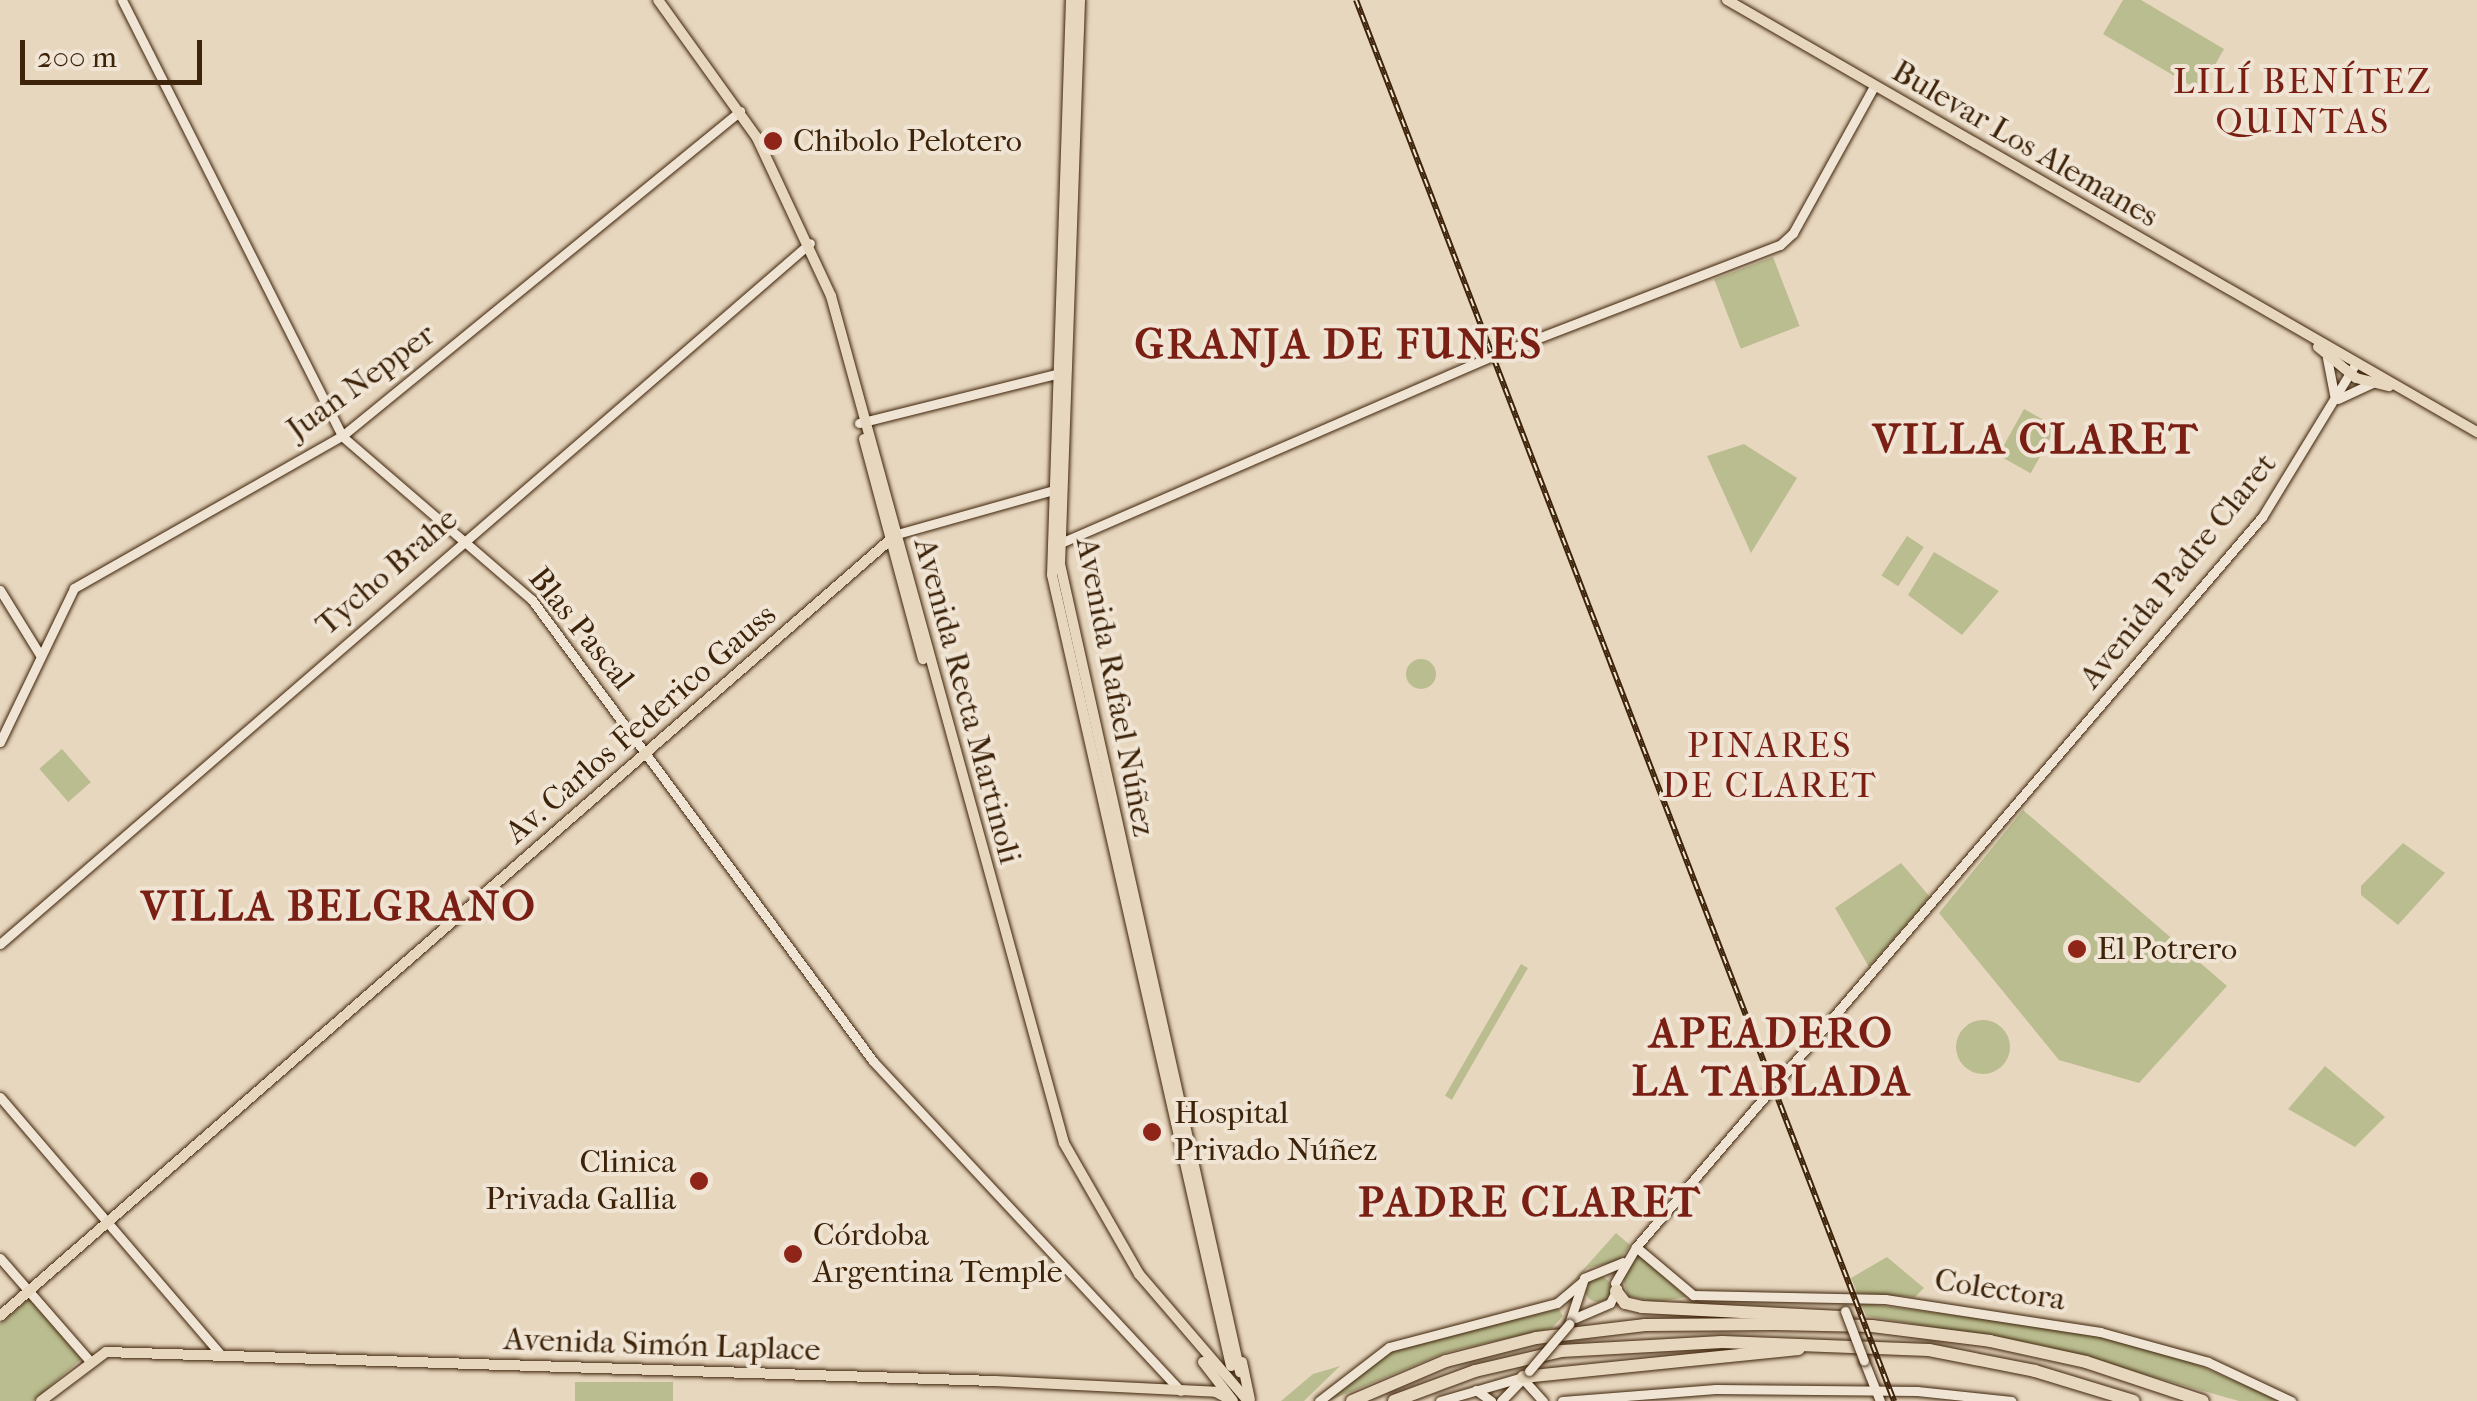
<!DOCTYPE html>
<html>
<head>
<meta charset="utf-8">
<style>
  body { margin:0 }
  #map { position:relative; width:2477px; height:1401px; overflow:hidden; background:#e8d7bf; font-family:"IM FELL French Canon",serif }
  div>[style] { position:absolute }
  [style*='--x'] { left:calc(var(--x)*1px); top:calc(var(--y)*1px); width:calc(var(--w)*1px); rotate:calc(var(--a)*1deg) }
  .green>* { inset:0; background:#babd8f; transform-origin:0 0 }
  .round { border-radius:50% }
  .primary-tunnel>* { height:10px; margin-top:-5px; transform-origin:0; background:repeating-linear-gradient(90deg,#c6b39b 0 10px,transparent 0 15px) }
  .roads { filter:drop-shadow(0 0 2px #3d2309) drop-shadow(0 0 2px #3d2309) }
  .secondary>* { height:9px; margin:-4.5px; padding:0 4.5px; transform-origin:4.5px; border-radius:4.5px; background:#f0e5d5 }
  .primary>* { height:10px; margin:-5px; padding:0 5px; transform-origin:5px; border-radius:5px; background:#e8d7bf }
  .motorway>* { height:12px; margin:-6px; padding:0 6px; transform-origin:6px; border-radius:6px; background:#e8d7bf }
  .rail>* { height:6px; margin-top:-3px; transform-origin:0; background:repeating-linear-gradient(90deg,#f0e5d5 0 8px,#3d2309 0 16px); box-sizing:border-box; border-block:2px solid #3d2309 }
  .bridges { filter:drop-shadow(0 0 2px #3d2309) drop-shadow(0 0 2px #3d2309) }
  .secondary-bridge>* { height:9px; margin:-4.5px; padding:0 4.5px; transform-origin:4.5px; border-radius:4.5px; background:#f0e5d5 }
  .dots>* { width:28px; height:28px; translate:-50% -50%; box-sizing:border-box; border:5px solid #f0e5d5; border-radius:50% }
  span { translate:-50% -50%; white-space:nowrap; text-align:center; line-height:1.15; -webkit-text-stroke:8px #f0e5d5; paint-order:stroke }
  .poi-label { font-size:32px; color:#3d2309 }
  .left { translate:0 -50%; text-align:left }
  .right { translate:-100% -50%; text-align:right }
  .street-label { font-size:32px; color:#3d2309 }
  .neighbourhood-label { font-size:35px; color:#7a1f14; letter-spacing:2.5px }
  .district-label { font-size:42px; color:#7a1f14; font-weight:700; letter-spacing:2.5px }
  .scale { position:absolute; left:20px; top:40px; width:182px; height:45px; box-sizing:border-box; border:5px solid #3d2309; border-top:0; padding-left:12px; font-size:30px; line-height:35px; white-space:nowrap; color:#3d2309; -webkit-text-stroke:8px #f0e5d5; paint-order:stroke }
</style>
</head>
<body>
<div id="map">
  <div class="green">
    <div style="clip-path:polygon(2123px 0,2141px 0,2224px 49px,2200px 91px,2103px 34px)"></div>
    <div style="left:1773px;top:257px;width:74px;height:63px;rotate:69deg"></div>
    <div style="left:2024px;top:409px;width:37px;height:53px;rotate:29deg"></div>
    <div style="clip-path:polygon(1744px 444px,1797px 478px,1751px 553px,1707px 456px)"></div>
    <div style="left:1907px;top:536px;width:20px;height:47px;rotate:33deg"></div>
    <div style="clip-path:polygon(1934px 552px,1999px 591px,1962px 635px,1908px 595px)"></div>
    <div class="round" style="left:1406px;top:659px;width:30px;height:30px"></div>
    <div style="left:62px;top:749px;width:44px;height:30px;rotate:49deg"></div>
    <div style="clip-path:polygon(2023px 810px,2227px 986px,2139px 1083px,2059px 1060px,1939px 913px)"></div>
    <div style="clip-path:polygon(2403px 843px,2445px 873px,2398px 925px,2361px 895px,2361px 886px)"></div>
    <div style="clip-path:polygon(1901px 863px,1930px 897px,1869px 967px,1835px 908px)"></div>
    <div style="left:1521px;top:964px;width:8px;height:152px;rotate:30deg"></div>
    <div class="round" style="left:1956px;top:1020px;width:54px;height:54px"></div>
    <div style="clip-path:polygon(2325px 1066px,2385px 1117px,2355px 1147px,2288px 1109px)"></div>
    <div style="clip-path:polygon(1616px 1233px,1630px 1245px,1619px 1261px,1587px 1268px,1558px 1298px)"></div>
    <div style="clip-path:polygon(1638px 1255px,1687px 1297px,1656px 1302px,1628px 1296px,1622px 1275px)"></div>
    <div style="clip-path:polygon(1887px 1257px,1924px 1288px,1915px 1297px,1857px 1293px,1851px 1278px)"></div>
    <div class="round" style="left:1585px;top:1276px;width:26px;height:26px"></div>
    <div style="clip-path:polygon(29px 1299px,81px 1359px,33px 1401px,0 1401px,0 1324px)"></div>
    <div style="clip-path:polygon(1860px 1303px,2099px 1334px,2174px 1355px,2282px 1401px,2239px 1401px,2041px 1345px,1866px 1316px)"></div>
    <div style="clip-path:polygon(1559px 1309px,1563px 1316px,1552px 1328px,1447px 1352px,1328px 1401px,1380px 1357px,1407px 1345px)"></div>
    <div style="clip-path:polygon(1340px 1366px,1304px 1401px,1281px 1401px,1313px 1374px)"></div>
    <div style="left:575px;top:1382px;width:98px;height:20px"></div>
  </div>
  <div class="primary-tunnel">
    <div style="--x:1231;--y:1366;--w:36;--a:77"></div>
  </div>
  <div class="roads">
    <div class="secondary">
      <div style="--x:122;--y:0;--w:488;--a:63.2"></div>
      <div style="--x:342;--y:436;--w:251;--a:40.8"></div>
      <div style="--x:532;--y:600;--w:573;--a:53.51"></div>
      <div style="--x:873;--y:1061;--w:451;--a:47"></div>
      <div style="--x:2327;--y:358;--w:38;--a:79"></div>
      <div style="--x:2338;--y:399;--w:38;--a:-25"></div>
      <div style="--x:859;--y:423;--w:203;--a:-14"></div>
      <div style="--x:897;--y:534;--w:159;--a:-15.7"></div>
      <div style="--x:1058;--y:544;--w:484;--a:-23.4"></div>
      <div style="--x:1502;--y:352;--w:298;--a:-21.1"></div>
      <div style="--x:1780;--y:245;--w:18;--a:-43"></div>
      <div style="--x:1793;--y:233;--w:168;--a:-61.1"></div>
      <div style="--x:0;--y:590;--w:76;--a:58.4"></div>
      <div style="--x:0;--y:742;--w:171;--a:-64.3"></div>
      <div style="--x:74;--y:588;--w:308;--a:-29.6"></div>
      <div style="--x:342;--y:436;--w:514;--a:-39.23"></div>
      <div style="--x:0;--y:944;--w:1071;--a:-40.87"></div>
      <div style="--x:0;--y:1097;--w:341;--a:49.4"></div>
      <div style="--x:1636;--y:1247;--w:75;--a:40.1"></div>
      <div style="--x:1693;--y:1295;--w:192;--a:1.2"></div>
      <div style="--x:1885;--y:1299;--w:218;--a:8.7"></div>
      <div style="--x:2100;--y:1332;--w:112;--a:15.5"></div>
      <div style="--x:2208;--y:1362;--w:92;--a:25.2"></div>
      <div style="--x:0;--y:1258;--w:135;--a:48.9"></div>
      <div style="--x:1615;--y:1283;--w:42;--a:-59.7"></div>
      <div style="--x:1636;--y:1247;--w:962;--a:-49.39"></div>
      <div style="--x:2262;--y:517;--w:180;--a:-58.6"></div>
      <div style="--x:1575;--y:1318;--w:38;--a:-23"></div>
      <div style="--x:1610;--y:1303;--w:16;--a:-63"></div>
      <div style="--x:1569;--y:1324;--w:48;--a:-71.9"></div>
      <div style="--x:1584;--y:1278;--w:42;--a:-22.3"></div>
      <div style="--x:1864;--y:1361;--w:43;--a:68.2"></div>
      <div style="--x:1523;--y:1379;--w:30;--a:48"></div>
      <div style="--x:1476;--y:1390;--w:19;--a:36"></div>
      <div style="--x:1319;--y:1401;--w:88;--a:-37.6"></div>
      <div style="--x:1389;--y:1347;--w:174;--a:-14.7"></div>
      <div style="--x:1557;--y:1303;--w:33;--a:-40"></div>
      <div style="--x:1440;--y:1401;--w:86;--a:-16.1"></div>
      <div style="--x:1501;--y:1401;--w:28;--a:-46"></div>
      <div style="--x:1562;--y:1401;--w:154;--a:-4.5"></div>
      <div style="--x:1716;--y:1389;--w:201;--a:0.6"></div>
      <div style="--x:1917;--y:1391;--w:95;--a:6.1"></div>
    </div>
    <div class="primary">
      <div style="--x:658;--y:0;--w:170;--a:54.3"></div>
      <div style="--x:757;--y:138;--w:174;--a:64.9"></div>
      <div style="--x:831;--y:296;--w:878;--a:74.62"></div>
      <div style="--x:1064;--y:1143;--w:151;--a:60.2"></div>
      <div style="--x:1139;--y:1274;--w:167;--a:49.4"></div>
      <div style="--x:1071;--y:0;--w:575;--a:91.89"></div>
      <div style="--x:1052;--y:575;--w:811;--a:77.25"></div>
      <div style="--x:1080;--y:0;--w:564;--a:92.03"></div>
      <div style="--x:1060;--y:564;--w:828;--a:77.44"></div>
      <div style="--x:1727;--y:0;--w:866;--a:29.94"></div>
      <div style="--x:2318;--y:347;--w:49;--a:39.2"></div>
      <div style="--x:2356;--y:378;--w:34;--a:14"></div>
      <div style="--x:864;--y:439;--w:228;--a:75"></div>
      <div style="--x:0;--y:1316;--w:1181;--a:-41.09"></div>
      <div style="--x:1203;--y:1362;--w:49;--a:52.4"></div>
      <div style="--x:1242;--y:1362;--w:38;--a:78"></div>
      <div style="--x:41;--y:1401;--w:81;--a:-37"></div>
      <div style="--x:106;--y:1352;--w:889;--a:1.87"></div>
      <div style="--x:995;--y:1381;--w:221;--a:2.8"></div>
      <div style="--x:1216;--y:1392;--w:17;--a:28"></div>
    </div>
    <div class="motorway">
      <div style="--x:1616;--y:1291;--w:15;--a:53"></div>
      <div style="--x:1625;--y:1303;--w:17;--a:13"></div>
      <div style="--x:1642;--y:1307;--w:199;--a:2.9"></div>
      <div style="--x:1523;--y:1377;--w:277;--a:-5.8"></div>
      <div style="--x:1352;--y:1401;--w:102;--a:-23.1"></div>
      <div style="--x:1446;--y:1361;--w:93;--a:-14.3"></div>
      <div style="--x:1536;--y:1338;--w:110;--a:-6.8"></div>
      <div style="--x:1645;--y:1325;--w:130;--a:-0.4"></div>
      <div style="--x:1775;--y:1324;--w:97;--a:1.2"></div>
      <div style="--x:1872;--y:1326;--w:119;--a:7.2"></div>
      <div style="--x:1990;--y:1341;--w:98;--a:12.3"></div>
      <div style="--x:2086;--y:1362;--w:123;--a:18.4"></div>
      <div style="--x:1394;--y:1401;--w:86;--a:-20.3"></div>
      <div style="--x:1475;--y:1371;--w:88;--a:-13.1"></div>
      <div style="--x:1561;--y:1351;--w:161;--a:-3.2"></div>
      <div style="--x:1722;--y:1342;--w:207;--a:2.2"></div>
      <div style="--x:1929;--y:1350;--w:108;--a:11.2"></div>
      <div style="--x:2035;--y:1371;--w:103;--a:16.9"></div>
    </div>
  </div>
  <div class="rail">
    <div style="--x:1356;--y:0;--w:1501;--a:68.99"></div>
  </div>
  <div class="bridges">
    <div class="secondary-bridge">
      <div style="--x:1845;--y:1311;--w:53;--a:69.2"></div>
      <div style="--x:1529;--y:1371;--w:62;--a:-49.6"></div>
    </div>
  </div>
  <div class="dots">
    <div style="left:773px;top:141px;background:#8f2418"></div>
    <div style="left:2077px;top:949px;background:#8f2418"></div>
    <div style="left:1152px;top:1132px;background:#8f2418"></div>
    <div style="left:699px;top:1181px;background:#8f2418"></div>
    <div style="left:793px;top:1254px;background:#8f2418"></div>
  </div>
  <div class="poi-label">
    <span class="left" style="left:793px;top:141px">Chibolo Pelotero</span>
    <span class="left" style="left:2097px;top:949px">El Potrero</span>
    <span class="left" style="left:1174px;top:1132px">Hospital<br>Privado Núñez</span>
    <span class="right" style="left:676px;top:1181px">Clinica<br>Privada Gallia</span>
    <span class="left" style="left:813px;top:1254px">Córdoba<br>Argentina Temple</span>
  </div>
  <div class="street-label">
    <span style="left:2025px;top:144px;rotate:30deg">Bulevar Los Alemanes</span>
    <span style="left:361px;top:382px;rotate:-36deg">Juan Nepper</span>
    <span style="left:2178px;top:571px;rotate:-51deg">Avenida Padre Claret</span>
    <span style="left:387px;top:572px;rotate:-41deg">Tycho Brahe</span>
    <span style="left:581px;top:629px;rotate:51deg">Blas Pascal</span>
    <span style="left:1115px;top:687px;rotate:79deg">Avenida Rafael Núñez</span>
    <span style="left:967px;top:701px;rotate:75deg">Avenida Recta Martinoli</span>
    <span style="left:641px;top:724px;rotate:-41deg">Av. Carlos Federico Gauss</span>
    <span style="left:2000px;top:1290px;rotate:9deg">Colectora</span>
    <span style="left:662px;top:1345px;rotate:2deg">Avenida Simón Laplace</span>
  </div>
  <div class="neighbourhood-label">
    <span style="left:2303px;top:102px">LILÍ BENÍTEZ<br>QUINTAS</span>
    <span style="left:1770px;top:766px">PINARES<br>DE CLARET</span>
  </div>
  <div class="district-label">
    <span style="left:1339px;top:345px">GRANJA DE FUNES</span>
    <span style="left:2036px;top:440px">VILLA CLARET</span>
    <span style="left:339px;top:907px">VILLA BELGRANO</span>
    <span style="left:1772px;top:1058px">APEADERO<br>LA TABLADA</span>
    <span style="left:1530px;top:1203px">PADRE CLARET</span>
  </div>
  <div class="scale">200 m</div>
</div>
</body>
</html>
